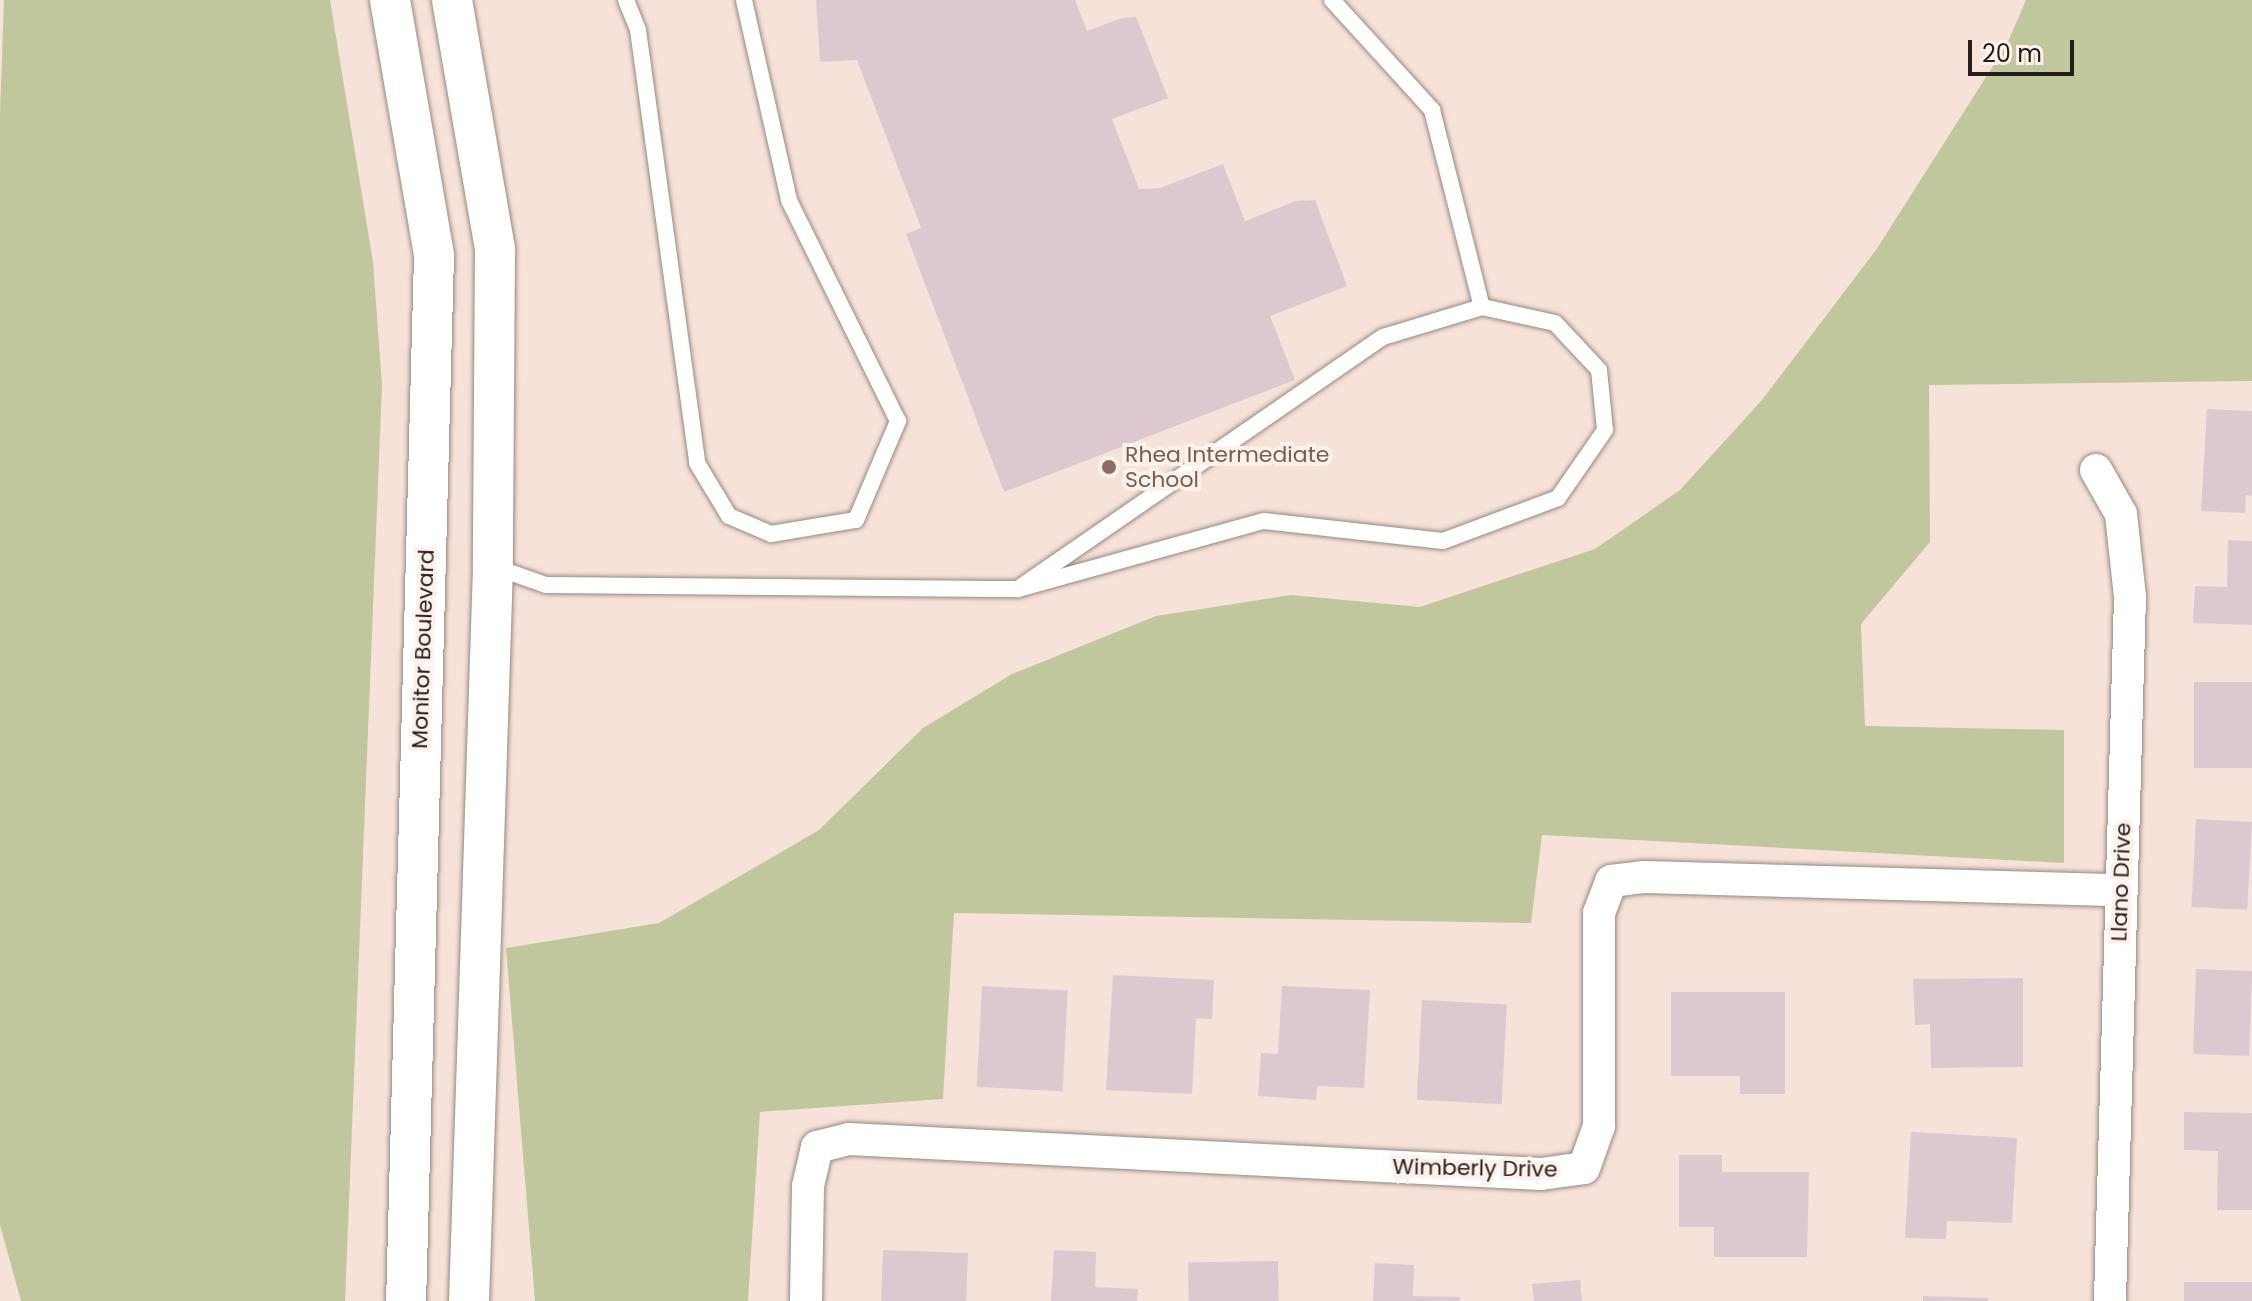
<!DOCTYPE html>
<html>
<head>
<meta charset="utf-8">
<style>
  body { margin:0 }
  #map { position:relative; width:2252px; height:1301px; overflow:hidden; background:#f6e2d8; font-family:Poppins,sans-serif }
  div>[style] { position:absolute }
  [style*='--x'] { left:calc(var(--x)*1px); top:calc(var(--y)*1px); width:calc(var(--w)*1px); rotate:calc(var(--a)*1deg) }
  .green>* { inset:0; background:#c1c79d }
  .building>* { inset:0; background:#ddc8d0; transform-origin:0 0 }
  .roads { filter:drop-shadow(0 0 2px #99887e) drop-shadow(0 0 2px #99887e) }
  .service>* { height:16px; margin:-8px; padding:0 8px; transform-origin:8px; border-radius:8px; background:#fff }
  .minor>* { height:32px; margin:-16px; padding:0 16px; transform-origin:16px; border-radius:16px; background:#fff }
  .tertiary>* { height:40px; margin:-20px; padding:0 20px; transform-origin:20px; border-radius:20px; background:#fff }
  .dots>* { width:22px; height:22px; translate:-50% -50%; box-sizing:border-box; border:4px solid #fdf1eb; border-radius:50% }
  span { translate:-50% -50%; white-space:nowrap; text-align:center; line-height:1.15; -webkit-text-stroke:8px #fdf1eb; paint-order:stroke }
  .education-label { font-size:22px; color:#785e54 }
  .left { translate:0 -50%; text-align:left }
  .street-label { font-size:22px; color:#231c19 }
  .scale { position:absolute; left:1968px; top:40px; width:106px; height:36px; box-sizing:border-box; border:4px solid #231c19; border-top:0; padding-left:10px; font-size:24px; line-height:28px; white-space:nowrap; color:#231c19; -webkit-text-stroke:6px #fdf1eb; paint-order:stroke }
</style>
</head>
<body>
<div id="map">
  <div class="green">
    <div style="clip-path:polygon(4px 0,330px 0,373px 262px,382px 385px,345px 1301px,21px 1301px,0 1225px,0 114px)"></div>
    <div style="clip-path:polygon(2026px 0,2252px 0,2252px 381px,1929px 385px,1930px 542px,1861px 624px,1865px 726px,2064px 730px,2064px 863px,1542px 835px,1531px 923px,954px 913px,943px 1099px,760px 1112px,748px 1301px,535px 1301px,506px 948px,659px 923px,819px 830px,923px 728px,1012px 674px,1156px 616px,1291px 595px,1420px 607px,1595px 549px,1680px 490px,1762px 400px,1876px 250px,2007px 44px)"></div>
  </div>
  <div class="building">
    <div style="clip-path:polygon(816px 0,1075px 0,1087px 31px,1122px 18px,1136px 17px,1168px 98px,1112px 119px,1139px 189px,1160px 188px,1223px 164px,1245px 221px,1296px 201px,1315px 200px,1347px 286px,1270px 316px,1295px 380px,1004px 492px,906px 234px,921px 228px,857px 60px,820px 62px)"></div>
    <div style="clip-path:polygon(2207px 409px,2252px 411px,2252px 496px,2246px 495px,2245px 513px,2201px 511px)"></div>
    <div style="clip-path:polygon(2228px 540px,2252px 541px,2252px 625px,2193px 623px,2195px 586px,2227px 587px)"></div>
    <div style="left:2252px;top:682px;width:86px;height:58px;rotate:90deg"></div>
    <div style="left:2196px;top:819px;width:56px;height:88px;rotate:3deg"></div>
    <div style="left:2196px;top:969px;width:56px;height:85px;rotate:2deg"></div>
    <div style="clip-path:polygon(1113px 975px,1214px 980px,1212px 1019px,1196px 1018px,1192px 1094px,1106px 1090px)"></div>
    <div style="clip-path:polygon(2023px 978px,2023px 1067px,1931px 1068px,1930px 1024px,1915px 1025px,1913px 979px)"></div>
    <div style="left:982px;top:986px;width:86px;height:101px;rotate:3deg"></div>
    <div style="clip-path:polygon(1282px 986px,1370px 990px,1364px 1088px,1317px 1086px,1316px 1100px,1258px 1096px,1261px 1053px,1278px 1054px)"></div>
    <div style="clip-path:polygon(1671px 992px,1785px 992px,1785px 1094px,1740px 1094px,1740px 1076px,1671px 1076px)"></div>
    <div style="left:1422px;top:1000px;width:85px;height:100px;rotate:3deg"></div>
    <div style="clip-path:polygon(2184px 1112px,2252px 1113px,2252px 1210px,2217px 1210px,2218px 1151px,2184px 1150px)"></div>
    <div style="clip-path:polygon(1911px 1132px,2017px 1138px,2012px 1223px,1947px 1221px,1946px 1239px,1905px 1238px)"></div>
    <div style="clip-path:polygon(1679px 1155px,1722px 1155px,1722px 1172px,1809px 1172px,1807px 1257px,1714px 1257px,1714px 1227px,1679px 1227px)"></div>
    <div style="left:883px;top:1250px;width:85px;height:51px;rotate:2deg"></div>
    <div style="clip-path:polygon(1054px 1250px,1096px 1252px,1095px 1287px,1138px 1289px,1137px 1301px,1051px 1301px)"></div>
    <div style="left:1278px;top:1261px;width:40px;height:90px;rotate:89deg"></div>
    <div style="clip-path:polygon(1375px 1263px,1414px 1265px,1413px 1296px,1460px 1297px,1460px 1301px,1373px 1301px)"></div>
    <div style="clip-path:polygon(1580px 1280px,1582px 1301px,1534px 1301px,1532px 1284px)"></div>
    <div style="left:2252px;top:1282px;width:19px;height:68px;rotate:90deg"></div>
    <div style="clip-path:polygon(1923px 1296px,1988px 1298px,1988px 1301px,1923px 1301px)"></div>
  </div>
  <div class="roads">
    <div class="service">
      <div style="--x:626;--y:0;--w:32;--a:68"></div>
      <div style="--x:638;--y:30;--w:437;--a:82.2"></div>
      <div style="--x:697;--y:463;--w:62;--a:58.9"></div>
      <div style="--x:729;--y:516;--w:46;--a:23.2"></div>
      <div style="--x:771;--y:534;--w:86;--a:-9.4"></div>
      <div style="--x:856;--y:520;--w:108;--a:-67"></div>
      <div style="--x:898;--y:421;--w:246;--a:-116.3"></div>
      <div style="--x:789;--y:200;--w:205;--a:-102.7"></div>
      <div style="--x:1332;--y:0;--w:149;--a:47.7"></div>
      <div style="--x:1432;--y:110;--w:203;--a:75.8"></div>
      <div style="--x:495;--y:567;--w:54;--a:19.4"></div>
      <div style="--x:546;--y:585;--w:472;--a:0.5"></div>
      <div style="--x:1018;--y:589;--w:255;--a:-15.5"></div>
      <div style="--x:1264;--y:521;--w:180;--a:6.4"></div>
      <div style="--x:1443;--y:541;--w:123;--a:-20.5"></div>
      <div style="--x:1558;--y:498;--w:83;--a:-55.3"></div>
      <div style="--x:1605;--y:430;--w:60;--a:-95.7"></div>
      <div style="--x:1599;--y:370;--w:64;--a:-133.1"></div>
      <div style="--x:1555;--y:323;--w:75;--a:-167.6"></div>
      <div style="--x:1482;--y:307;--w:103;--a:163.1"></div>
      <div style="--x:1383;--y:337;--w:444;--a:145.4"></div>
    </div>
    <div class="minor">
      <div style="--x:2096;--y:470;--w:51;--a:60.4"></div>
      <div style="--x:2121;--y:514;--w:83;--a:83.8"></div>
      <div style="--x:2130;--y:597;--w:704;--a:91.63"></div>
      <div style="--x:806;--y:1301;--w:115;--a:-89"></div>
      <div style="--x:808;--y:1186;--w:40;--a:-77"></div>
      <div style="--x:817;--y:1147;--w:33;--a:-14"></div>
      <div style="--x:849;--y:1139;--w:693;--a:2.9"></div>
      <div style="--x:1541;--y:1174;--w:43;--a:-7.9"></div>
      <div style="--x:1584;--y:1168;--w:45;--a:-70.3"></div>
      <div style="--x:1599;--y:1126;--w:213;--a:-90"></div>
      <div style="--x:1599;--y:913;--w:34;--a:-69"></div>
      <div style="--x:1611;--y:881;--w:32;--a:-7"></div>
      <div style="--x:1643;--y:877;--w:478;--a:1.6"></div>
    </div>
    <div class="tertiary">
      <div style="--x:390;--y:0;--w:260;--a:80.2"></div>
      <div style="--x:434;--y:256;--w:1045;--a:91.53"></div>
      <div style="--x:452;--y:0;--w:254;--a:80.2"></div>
      <div style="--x:495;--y:250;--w:317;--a:90.4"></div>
      <div style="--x:493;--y:567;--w:734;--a:91.87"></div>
    </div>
  </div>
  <div class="dots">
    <div style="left:1109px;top:467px;background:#8d6e63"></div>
  </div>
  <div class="education-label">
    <span class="left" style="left:1125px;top:467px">Rhea Intermediate<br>School</span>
  </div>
  <div class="street-label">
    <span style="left:423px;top:649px;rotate:-88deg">Monitor Boulevard</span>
    <span style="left:2121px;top:882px;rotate:-88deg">Llano Drive</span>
    <span style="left:1475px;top:1168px;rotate:1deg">Wimberly Drive</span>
  </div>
  <div class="scale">20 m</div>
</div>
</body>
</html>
